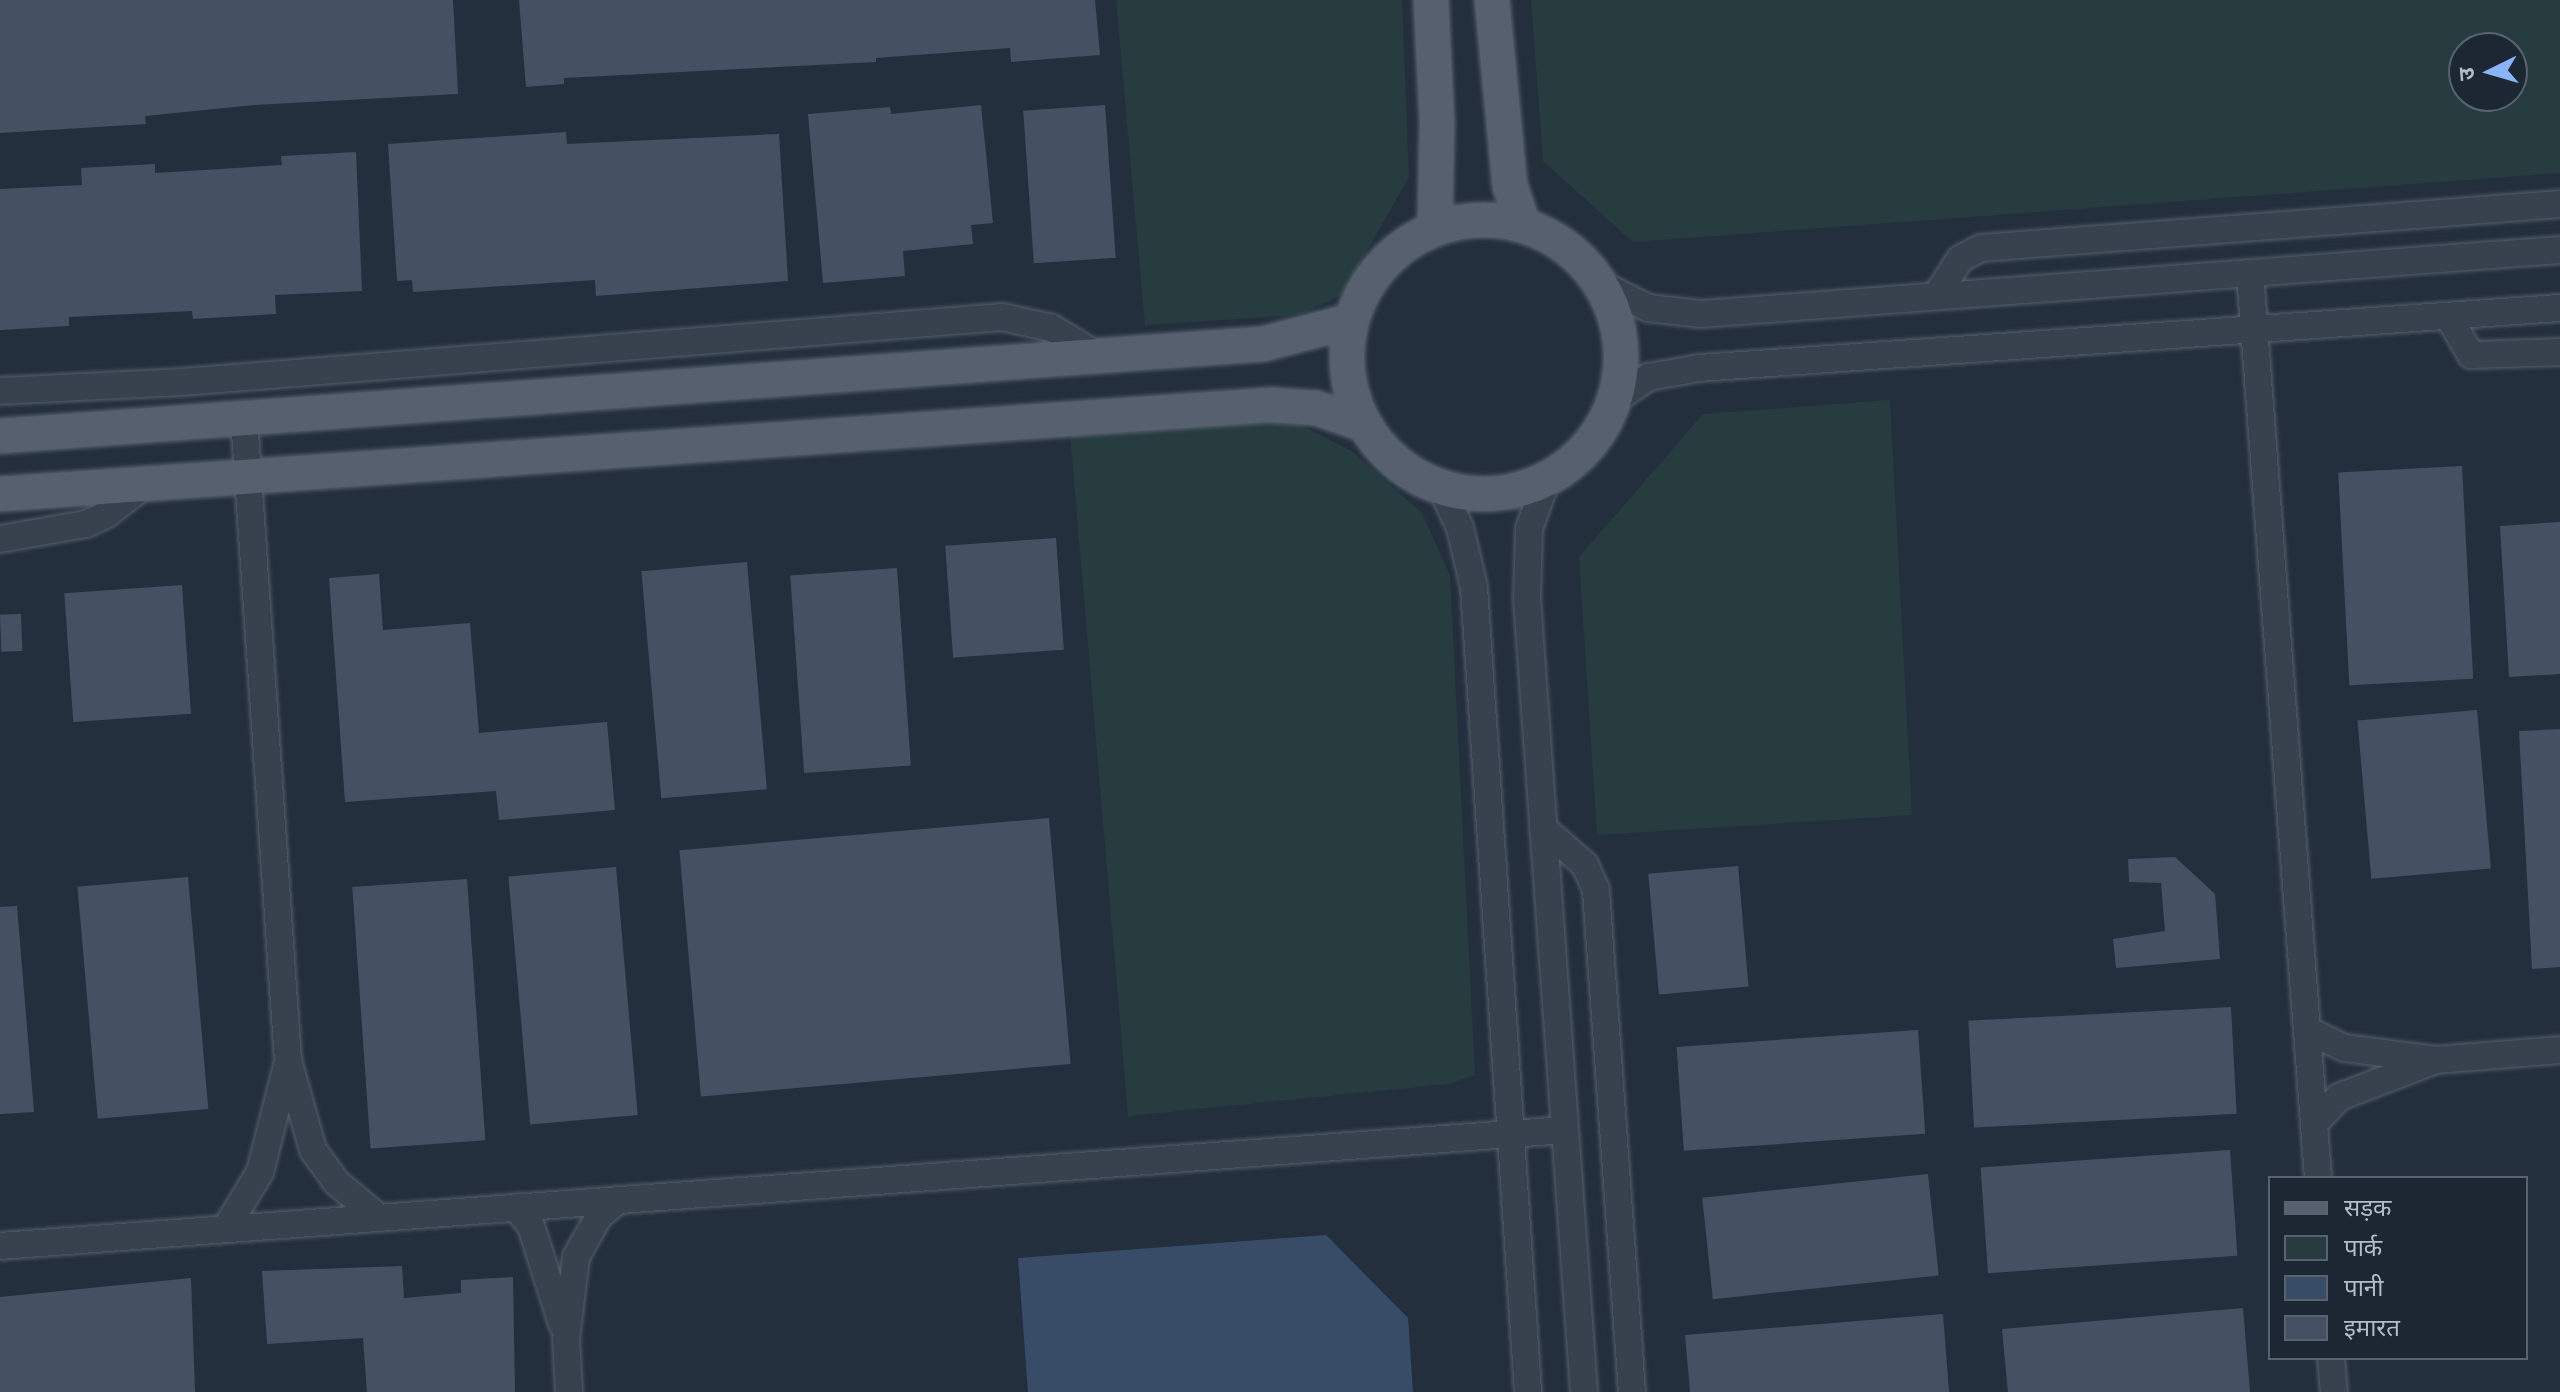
<!DOCTYPE html>
<html>
<head>
<meta charset="utf-8">
<style>
  body { margin:0 }
  #map { position:relative; width:2560px; height:1392px; overflow:hidden; background:#242f3e; font-family:"IBM Plex Sans","Noto Sans Devanagari",sans-serif }
  div>[style] { position:absolute }
  [style*='--x'] { left:calc(var(--x)*1px); top:calc(var(--y)*1px); width:calc(var(--w)*1px); rotate:calc(var(--a)*1deg) }
  .green>* { inset:0; background:#263c3f }
  .water>* { inset:0; background:#394c67 }
  .building>* { inset:0; background:#455162; transform-origin:0 0 }
  .roads { filter:drop-shadow(0 0 2px #565f6c) drop-shadow(0 0 2px #565f6c) }
  .minor>* { height:26px; margin:-13px; padding:0 13px; transform-origin:13px; border-radius:13px; background:#38414e }
  .major>* { height:34px; margin:-17px; padding:0 17px; transform-origin:17px; border-radius:17px; background:#56606e }
  .major>.ring { margin:-17px; padding:0; box-sizing:content-box; background:none; border:34px solid #56606e; border-radius:50% }
  span { translate:-50% -50%; white-space:nowrap; text-align:center; line-height:1.15; -webkit-text-stroke:7px #1d2633; paint-order:stroke }
  .legend { position:absolute; left:2268px; top:1176px; width:260px; height:184px; box-sizing:border-box; background:#1d2633; border:2px solid #59626f; margin:0; padding:10px 14px; list-style:none; font-size:24px; color:#b4bcc9 }
  .legend li { display:flex; align-items:center; gap:16px; height:40px }
  .legend b { width:40px; border:2px solid #59626f }
  .north { position:absolute; left:2448px; top:32px; width:80px; height:80px; box-sizing:border-box; background:#1d2633; border:2px solid #59626f; border-radius:50%; rotate:265deg; font-size:22px; font-weight:700; line-height:32px; text-align:center; color:#b4bcc9 }
  .north::after { content:''; display:block; margin:auto; width:28px; height:36px; background:#8ab4f8; clip-path:polygon(50% 0,100% 100%,50% 72%,0 100%) }
</style>
</head>
<body>
<div id="map">
  <div class="green">
    <div style="clip-path:polygon(1116px 0,1402px 0,1409px 177px,1342px 295px,1299px 315px,1145px 325px)"></div>
    <div style="clip-path:polygon(evenodd,1531px 0,2560px 0,2560px 173px,1633px 242px,1543px 161px,1531px 0,2512px 48px,2512px 96px,2464px 96px,2464px 48px,2512px 48px)"></div>
    <div style="clip-path:polygon(1890px 400px,1912px 815px,1597px 835px,1579px 557px,1703px 414px)"></div>
    <div style="clip-path:polygon(1293px 421px,1353px 452px,1422px 513px,1450px 575px,1475px 1075px,1448px 1084px,1128px 1116px,1070px 434px)"></div>
  </div>
  <div class="water">
    <div style="clip-path:polygon(1326px 1235px,1408px 1318px,1413px 1392px,1028px 1392px,1018px 1258px)"></div>
  </div>
  <div class="building">
    <div style="clip-path:polygon(0 0,453px 0,458px 94px,254px 105px,145px 116px,146px 124px,0 133px)"></div>
    <div style="clip-path:polygon(519px 0,1095px 0,1100px 55px,1011px 62px,1010px 48px,876px 58px,876px 62px,564px 78px,564px 84px,526px 87px)"></div>
    <div style="clip-path:polygon(981px 105px,993px 223px,971px 225px,973px 244px,903px 251px,905px 276px,823px 283px,808px 114px,890px 107px,891px 114px)"></div>
    <div style="left:1105px;top:105px;width:153px;height:82px;rotate:86deg"></div>
    <div style="clip-path:polygon(566px 132px,567px 144px,779px 134px,788px 281px,596px 296px,595px 280px,413px 292px,412px 280px,397px 281px,388px 144px)"></div>
    <div style="clip-path:polygon(356px 152px,362px 291px,275px 295px,276px 314px,193px 319px,192px 311px,69px 317px,69px 326px,0 330px,0 189px,82px 185px,81px 168px,155px 164px,155px 173px,282px 165px,281px 156px)"></div>
    <div style="left:2462px;top:466px;width:213px;height:124px;rotate:87deg"></div>
    <div style="clip-path:polygon(2560px 522px,2560px 674px,2509px 677px,2500px 526px)"></div>
    <div style="left:1056px;top:538px;width:112px;height:111px;rotate:86deg"></div>
    <div style="left:747px;top:562px;width:228px;height:106px;rotate:85deg"></div>
    <div style="left:897px;top:568px;width:198px;height:107px;rotate:86deg"></div>
    <div style="clip-path:polygon(379px 574px,383px 630px,470px 623px,479px 733px,607px 722px,615px 810px,499px 820px,496px 791px,345px 802px,329px 578px)"></div>
    <div style="left:182px;top:585px;width:129px;height:118px;rotate:86deg"></div>
    <div style="left:21px;top:614px;width:37px;height:21px;rotate:88deg"></div>
    <div style="left:2477px;top:710px;width:159px;height:120px;rotate:85deg"></div>
    <div style="clip-path:polygon(2560px 729px,2560px 967px,2532px 969px,2519px 731px)"></div>
    <div style="left:1049px;top:818px;width:247px;height:371px;rotate:85deg"></div>
    <div style="clip-path:polygon(2175px 857px,2215px 894px,2220px 959px,2116px 968px,2113px 939px,2165px 931px,2161px 883px,2129px 882px,2128px 859px)"></div>
    <div style="left:1738px;top:866px;width:121px;height:90px;rotate:85deg"></div>
    <div style="left:616px;top:867px;width:249px;height:108px;rotate:85deg"></div>
    <div style="left:188px;top:877px;width:233px;height:111px;rotate:85deg"></div>
    <div style="left:467px;top:879px;width:262px;height:115px;rotate:86deg"></div>
    <div style="clip-path:polygon(17px 906px,34px 1112px,0 1114px,0 907px)"></div>
    <div style="left:2231px;top:1007px;width:107px;height:263px;rotate:87deg"></div>
    <div style="left:1918px;top:1030px;width:104px;height:242px;rotate:86deg"></div>
    <div style="left:2230px;top:1150px;width:106px;height:250px;rotate:86deg"></div>
    <div style="left:1928px;top:1174px;width:102px;height:227px;rotate:84deg"></div>
    <div style="clip-path:polygon(402px 1266px,404px 1298px,461px 1293px,461px 1280px,513px 1277px,515px 1392px,367px 1392px,363px 1338px,267px 1344px,262px 1271px)"></div>
    <div style="clip-path:polygon(191px 1278px,195px 1392px,0 1392px,0 1297px)"></div>
    <div style="clip-path:polygon(2243px 1308px,2250px 1392px,2008px 1392px,2002px 1329px)"></div>
    <div style="clip-path:polygon(1943px 1314px,1949px 1392px,1690px 1392px,1685px 1335px)"></div>
  </div>
  <div class="roads">
    <div class="minor">
      <div style="--x:2250;--y:273;--w:908;--a:85.7"></div>
      <div style="--x:1601;--y:284;--w:53;--a:27.1"></div>
      <div style="--x:1648;--y:308;--w:53;--a:6.5"></div>
      <div style="--x:1701;--y:314;--w:861;--a:-4.26"></div>
      <div style="--x:1936;--y:296;--w:44;--a:-57"></div>
      <div style="--x:1960;--y:259;--w:24;--a:-28"></div>
      <div style="--x:1981;--y:248;--w:581;--a:-4.35"></div>
      <div style="--x:2448;--y:316;--w:45;--a:59.5"></div>
      <div style="--x:2471;--y:355;--w:89;--a:-1.9"></div>
      <div style="--x:0;--y:391;--w:182;--a:-2.8"></div>
      <div style="--x:182;--y:382;--w:823;--a:-4.53"></div>
      <div style="--x:1002;--y:317;--w:51;--a:12.4"></div>
      <div style="--x:1052;--y:328;--w:54;--a:31.3"></div>
      <div style="--x:1616;--y:399;--w:40;--a:-34"></div>
      <div style="--x:1649;--y:377;--w:51;--a:-10.2"></div>
      <div style="--x:1699;--y:368;--w:863;--a:-3.99"></div>
      <div style="--x:1546;--y:481;--w:51;--a:109.5"></div>
      <div style="--x:1529;--y:529;--w:70;--a:91.6"></div>
      <div style="--x:1527;--y:599;--w:795;--a:85.89"></div>
      <div style="--x:1442;--y:489;--w:43;--a:65.2"></div>
      <div style="--x:1460;--y:528;--w:61;--a:76.7"></div>
      <div style="--x:1474;--y:587;--w:807;--a:86.16"></div>
      <div style="--x:0;--y:539;--w:87;--a:-9.9"></div>
      <div style="--x:86;--y:524;--w:23;--a:-25"></div>
      <div style="--x:107;--y:514;--w:51;--a:-37.8"></div>
      <div style="--x:1543;--y:828;--w:56;--a:41.4"></div>
      <div style="--x:1585;--y:865;--w:27;--a:66"></div>
      <div style="--x:1596;--y:890;--w:503;--a:85.9"></div>
      <div style="--x:2307;--y:1030;--w:41;--a:25.9"></div>
      <div style="--x:2344;--y:1048;--w:93;--a:7.4"></div>
      <div style="--x:2436;--y:1060;--w:124;--a:-4.6"></div>
      <div style="--x:289;--y:1064;--w:89;--a:74.4"></div>
      <div style="--x:313;--y:1150;--w:39;--a:54"></div>
      <div style="--x:336;--y:1182;--w:55;--a:39.8"></div>
      <div style="--x:2314;--y:1124;--w:37;--a:-47"></div>
      <div style="--x:2339;--y:1097;--w:104;--a:-20.9"></div>
      <div style="--x:516;--y:1207;--w:24;--a:52"></div>
      <div style="--x:531;--y:1226;--w:103;--a:72.4"></div>
      <div style="--x:226;--y:1228;--w:66;--a:-58.7"></div>
      <div style="--x:260;--y:1172;--w:114;--a:-75.8"></div>
      <div style="--x:288;--y:1061;--w:645;--a:-93.91"></div>
      <div style="--x:0;--y:1246;--w:1569;--a:-4.24"></div>
      <div style="--x:2331;--y:1358;--w:34;--a:85"></div>
      <div style="--x:569;--y:1392;--w:53;--a:-93.2"></div>
      <div style="--x:566;--y:1339;--w:83;--a:-83"></div>
      <div style="--x:576;--y:1257;--w:47;--a:-60.7"></div>
      <div style="--x:599;--y:1216;--w:25;--a:-40"></div>
    </div>
    <div class="major">
      <div style="--x:1431;--y:0;--w:122;--a:87.2"></div>
      <div style="--x:1437;--y:122;--w:106;--a:91.1"></div>
      <div style="--x:1492;--y:0;--w:187;--a:84.5"></div>
      <div style="--x:1510;--y:186;--w:40;--a:71.1"></div>
      <div class="ring" style="left:1347px;top:220px;width:240px;height:240px"></div>
      <div style="--x:0;--y:436;--w:1266;--a:-4.17"></div>
      <div style="--x:1263;--y:344;--w:91;--a:-14.6"></div>
      <div style="--x:0;--y:494;--w:1274;--a:-4.01"></div>
      <div style="--x:1271;--y:405;--w:45;--a:3.8"></div>
      <div style="--x:1316;--y:408;--w:50;--a:18.8"></div>
    </div>
  </div>
  <ul class="legend">
  <li><b style="height:10px;background:#56606e"></b>सड़क</li>
  <li><b style="height:22px;background:#263c3f"></b>पार्क</li>
  <li><b style="height:22px;background:#394c67"></b>पानी</li>
  <li><b style="height:22px;background:#455162"></b>इमारत</li>
  </ul>
  <div class="north">उ</div>
</div>
</body>
</html>
